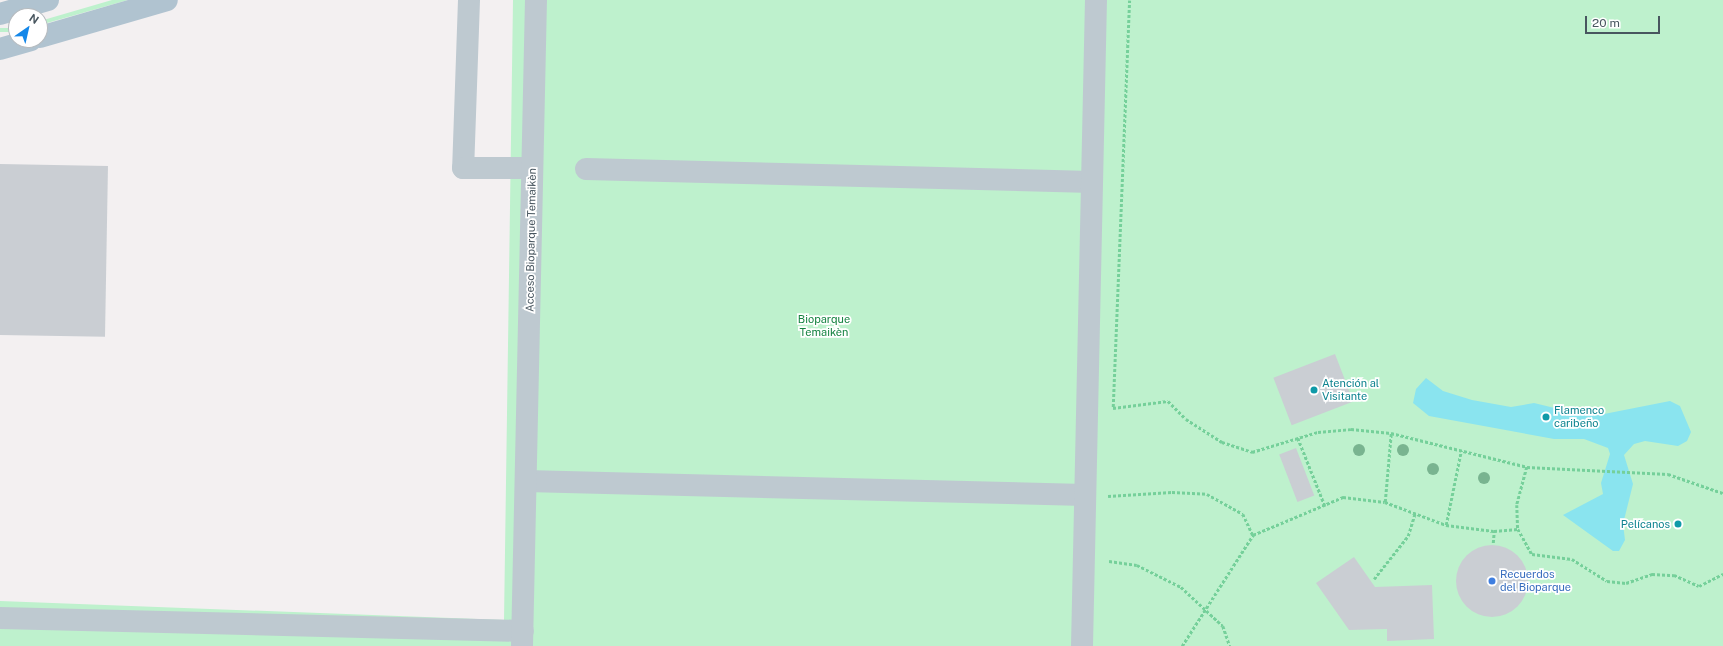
<!DOCTYPE html>
<html>
<head>
<meta charset="utf-8">
<style>
  body { margin:0 }
  #map { position:relative; width:1723px; height:646px; overflow:hidden; background:#f3f0f1; font-family:"Public Sans",sans-serif }
  div>[style] { position:absolute }
  [style*='--x'] { left:calc(var(--x)*1px); top:calc(var(--y)*1px); width:calc(var(--w)*1px); rotate:calc(var(--a)*1deg) }
  .green>* { inset:0; background:#bef1cd; transform-origin:0 0 }
  .water>* { inset:0; background:#8ae4ef }
  .building>* { inset:0; background:#caced3; transform-origin:0 0 }
  .round { border-radius:50% }
  .path>* { height:2.5px; margin-top:-1.25px; transform-origin:0; background:repeating-linear-gradient(90deg,#75d09a 0 3px,transparent 0 5px) }
  .minor>* { height:22px; margin:-11px; padding:0 11px; transform-origin:11px; border-radius:11px; background:#bec9d0 }
  .major>* { height:22px; margin:-11px; padding:0 11px; transform-origin:11px; border-radius:11px; background:#b0c3d0 }
  .trees>* { width:12px; height:12px; margin:-6px; border-radius:50%; background:#79b490 }
  .dots>* { width:11px; height:11px; translate:-50% -50%; box-sizing:border-box; border:2px solid #fff; border-radius:50% }
  span { translate:-50% -50%; white-space:nowrap; text-align:center; line-height:1.15; -webkit-text-stroke:3.5px #fff; paint-order:stroke }
  .street-label { font-size:11px; color:#48565f }
  .park-label { font-size:11px; color:#158341 }
  .culture-label { font-size:11px; color:#0d838f }
  .left { translate:0 -50%; text-align:left }
  .right { translate:-100% -50%; text-align:right }
  .shop-label { font-size:11px; color:#366cbe }
  .north { position:absolute; left:8px; top:8px; width:40px; height:40px; box-sizing:border-box; background:#fff; border:1px solid #b6bbbf; border-radius:50%; rotate:34deg; font-size:11px; font-weight:700; line-height:16px; text-align:center; color:#48565f }
  .north::after { content:''; display:block; margin:auto; width:14px; height:18px; background:#1487e9; clip-path:polygon(50% 0,100% 100%,50% 72%,0 100%) }
  .scale { position:absolute; left:1585px; top:16px; width:75px; height:18px; box-sizing:border-box; border:2px solid #48565f; border-top:0; padding-left:5px; font-size:12px; line-height:14px; white-space:nowrap; color:#48565f; -webkit-text-stroke:3px #fff; paint-order:stroke }
</style>
</head>
<body>
<div id="map">
  <div class="green">
    <div style="clip-path:polygon(112px 0,128px 0,40px 25px,40px 21px)"></div>
    <div style="clip-path:polygon(513px 0,1723px 0,1723px 646px,0 646px,0 601px,504px 620px)"></div>
    <div style="left:16px;top:28px;width:4px;height:17px;rotate:90deg"></div>
  </div>
  <div class="water">
    <div style="clip-path:polygon(1426px 378px,1443px 391px,1472px 400px,1511px 407px,1534px 403px,1575px 413px,1599px 415px,1670px 401px,1680px 406px,1691px 432px,1687px 441px,1678px 446px,1645px 441px,1634px 444px,1624px 455px,1633px 484px,1623px 524px,1625px 540px,1619px 551px,1613px 551px,1563px 515px,1603px 494px,1601px 483px,1610px 454px,1608px 448px,1584px 439px,1554px 439px,1429px 416px,1413px 403px,1416px 389px)"></div>
  </div>
  <div class="building">
    <div style="left:0;top:164px;width:108px;height:171px;rotate:1deg"></div>
    <div style="left:1335px;top:354px;width:51px;height:66px;rotate:69deg"></div>
    <div style="left:1296px;top:448px;width:51px;height:18px;rotate:69deg"></div>
    <div class="round" style="left:1456px;top:545px;width:72px;height:72px"></div>
    <div style="clip-path:polygon(1354px 557px,1375px 587px,1432px 585px,1434px 639px,1387px 641px,1387px 629px,1349px 630px,1316px 583px)"></div>
  </div>
  <div class="path">
    <div style="--x:1113;--y:407;--w:407;--a:-87.7"></div>
    <div style="--x:1113;--y:408;--w:55;--a:-7.3"></div>
    <div style="--x:1168;--y:401;--w:25;--a:45"></div>
    <div style="--x:1186;--y:419;--w:43;--a:32.6"></div>
    <div style="--x:1222;--y:442;--w:32;--a:18"></div>
    <div style="--x:1252;--y:452;--w:69;--a:-16.9"></div>
    <div style="--x:1318;--y:432;--w:33;--a:-5"></div>
    <div style="--x:1351;--y:429;--w:40;--a:5.7"></div>
    <div style="--x:1391;--y:433;--w:140;--a:14"></div>
    <div style="--x:1527;--y:467;--w:39;--a:105"></div>
    <div style="--x:1517;--y:505;--w:24;--a:88"></div>
    <div style="--x:1298;--y:438;--w:73;--a:68.3"></div>
    <div style="--x:1527;--y:467;--w:141;--a:2.8"></div>
    <div style="--x:1668;--y:474;--w:58;--a:19.1"></div>
    <div style="--x:1108;--y:496;--w:64;--a:-3.6"></div>
    <div style="--x:1172;--y:492;--w:35;--a:3"></div>
    <div style="--x:1207;--y:494;--w:41;--a:29.1"></div>
    <div style="--x:1243;--y:514;--w:23;--a:65"></div>
    <div style="--x:1253;--y:535;--w:98;--a:-22.9"></div>
    <div style="--x:1343;--y:497;--w:42;--a:6.8"></div>
    <div style="--x:1385;--y:502;--w:65;--a:20.7"></div>
    <div style="--x:1446;--y:525;--w:48;--a:7.1"></div>
    <div style="--x:1494;--y:531;--w:24;--a:-5"></div>
    <div style="--x:1518;--y:529;--w:29;--a:61"></div>
    <div style="--x:1532;--y:554;--w:40;--a:7.1"></div>
    <div style="--x:1572;--y:559;--w:41;--a:32.2"></div>
    <div style="--x:1607;--y:581;--w:19;--a:6"></div>
    <div style="--x:1626;--y:583;--w:28;--a:-19"></div>
    <div style="--x:1652;--y:574;--w:22;--a:3"></div>
    <div style="--x:1674;--y:575;--w:27;--a:24"></div>
    <div style="--x:1699;--y:586;--w:27;--a:-27"></div>
    <div style="--x:1385;--y:502;--w:69;--a:-85"></div>
    <div style="--x:1446;--y:525;--w:76;--a:-78.5"></div>
    <div style="--x:1493;--y:543;--w:12;--a:-85"></div>
    <div style="--x:1109;--y:561;--w:28;--a:8"></div>
    <div style="--x:1137;--y:565;--w:49;--a:26.6"></div>
    <div style="--x:1181;--y:587;--w:57;--a:42.9"></div>
    <div style="--x:1223;--y:626;--w:21;--a:71"></div>
    <div style="--x:1374;--y:579;--w:55;--a:-51.7"></div>
    <div style="--x:1408;--y:536;--w:24;--a:-73"></div>
    <div style="--x:1182;--y:646;--w:132;--a:-57.4"></div>
  </div>
  <div class="minor">
    <div style="--x:469;--y:0;--w:168;--a:92"></div>
    <div style="--x:463;--y:168;--w:69;--a:0"></div>
    <div style="--x:586;--y:169;--w:506;--a:1.47"></div>
    <div style="--x:526;--y:481;--w:559;--a:1.43"></div>
    <div style="--x:0;--y:618;--w:523;--a:1.42"></div>
    <div style="--x:522;--y:646;--w:646;--a:-88.76"></div>
    <div style="--x:1082;--y:646;--w:646;--a:-88.76"></div>
  </div>
  <div class="major">
    <div style="--x:0;--y:14;--w:50;--a:-16.3"></div>
    <div style="--x:40;--y:37;--w:132;--a:-16.2"></div>
    <div style="--x:0;--y:49;--w:32;--a:-16"></div>
  </div>
  <div class="trees">
    <div style="left:1359px;top:450px"></div>
    <div style="left:1403px;top:450px"></div>
    <div style="left:1433px;top:469px"></div>
    <div style="left:1484px;top:478px"></div>
  </div>
  <div class="dots">
    <div style="left:1314px;top:390px;background:#0f9aa8"></div>
    <div style="left:1546px;top:417px;background:#0f9aa8"></div>
    <div style="left:1678px;top:524px;background:#0f9aa8"></div>
    <div style="left:1492px;top:581px;background:#3f7fe0"></div>
  </div>
  <div class="street-label">
    <span style="left:531px;top:240px;rotate:-89deg">Acceso Bioparque Temaikèn</span>
  </div>
  <div class="park-label">
    <span style="left:824px;top:326px">Bioparque<br>Temaikèn</span>
  </div>
  <div class="culture-label">
    <span class="left" style="left:1322px;top:390px">Atención al<br>Visitante</span>
    <span class="left" style="left:1554px;top:417px">Flamenco<br>caribeño</span>
    <span class="right" style="left:1670px;top:524px">Pelícanos</span>
  </div>
  <div class="shop-label">
    <span class="left" style="left:1500px;top:581px">Recuerdos<br>del Bioparque</span>
  </div>
  <div class="north">N</div>
  <div class="scale">20 m</div>
</div>
</body>
</html>
